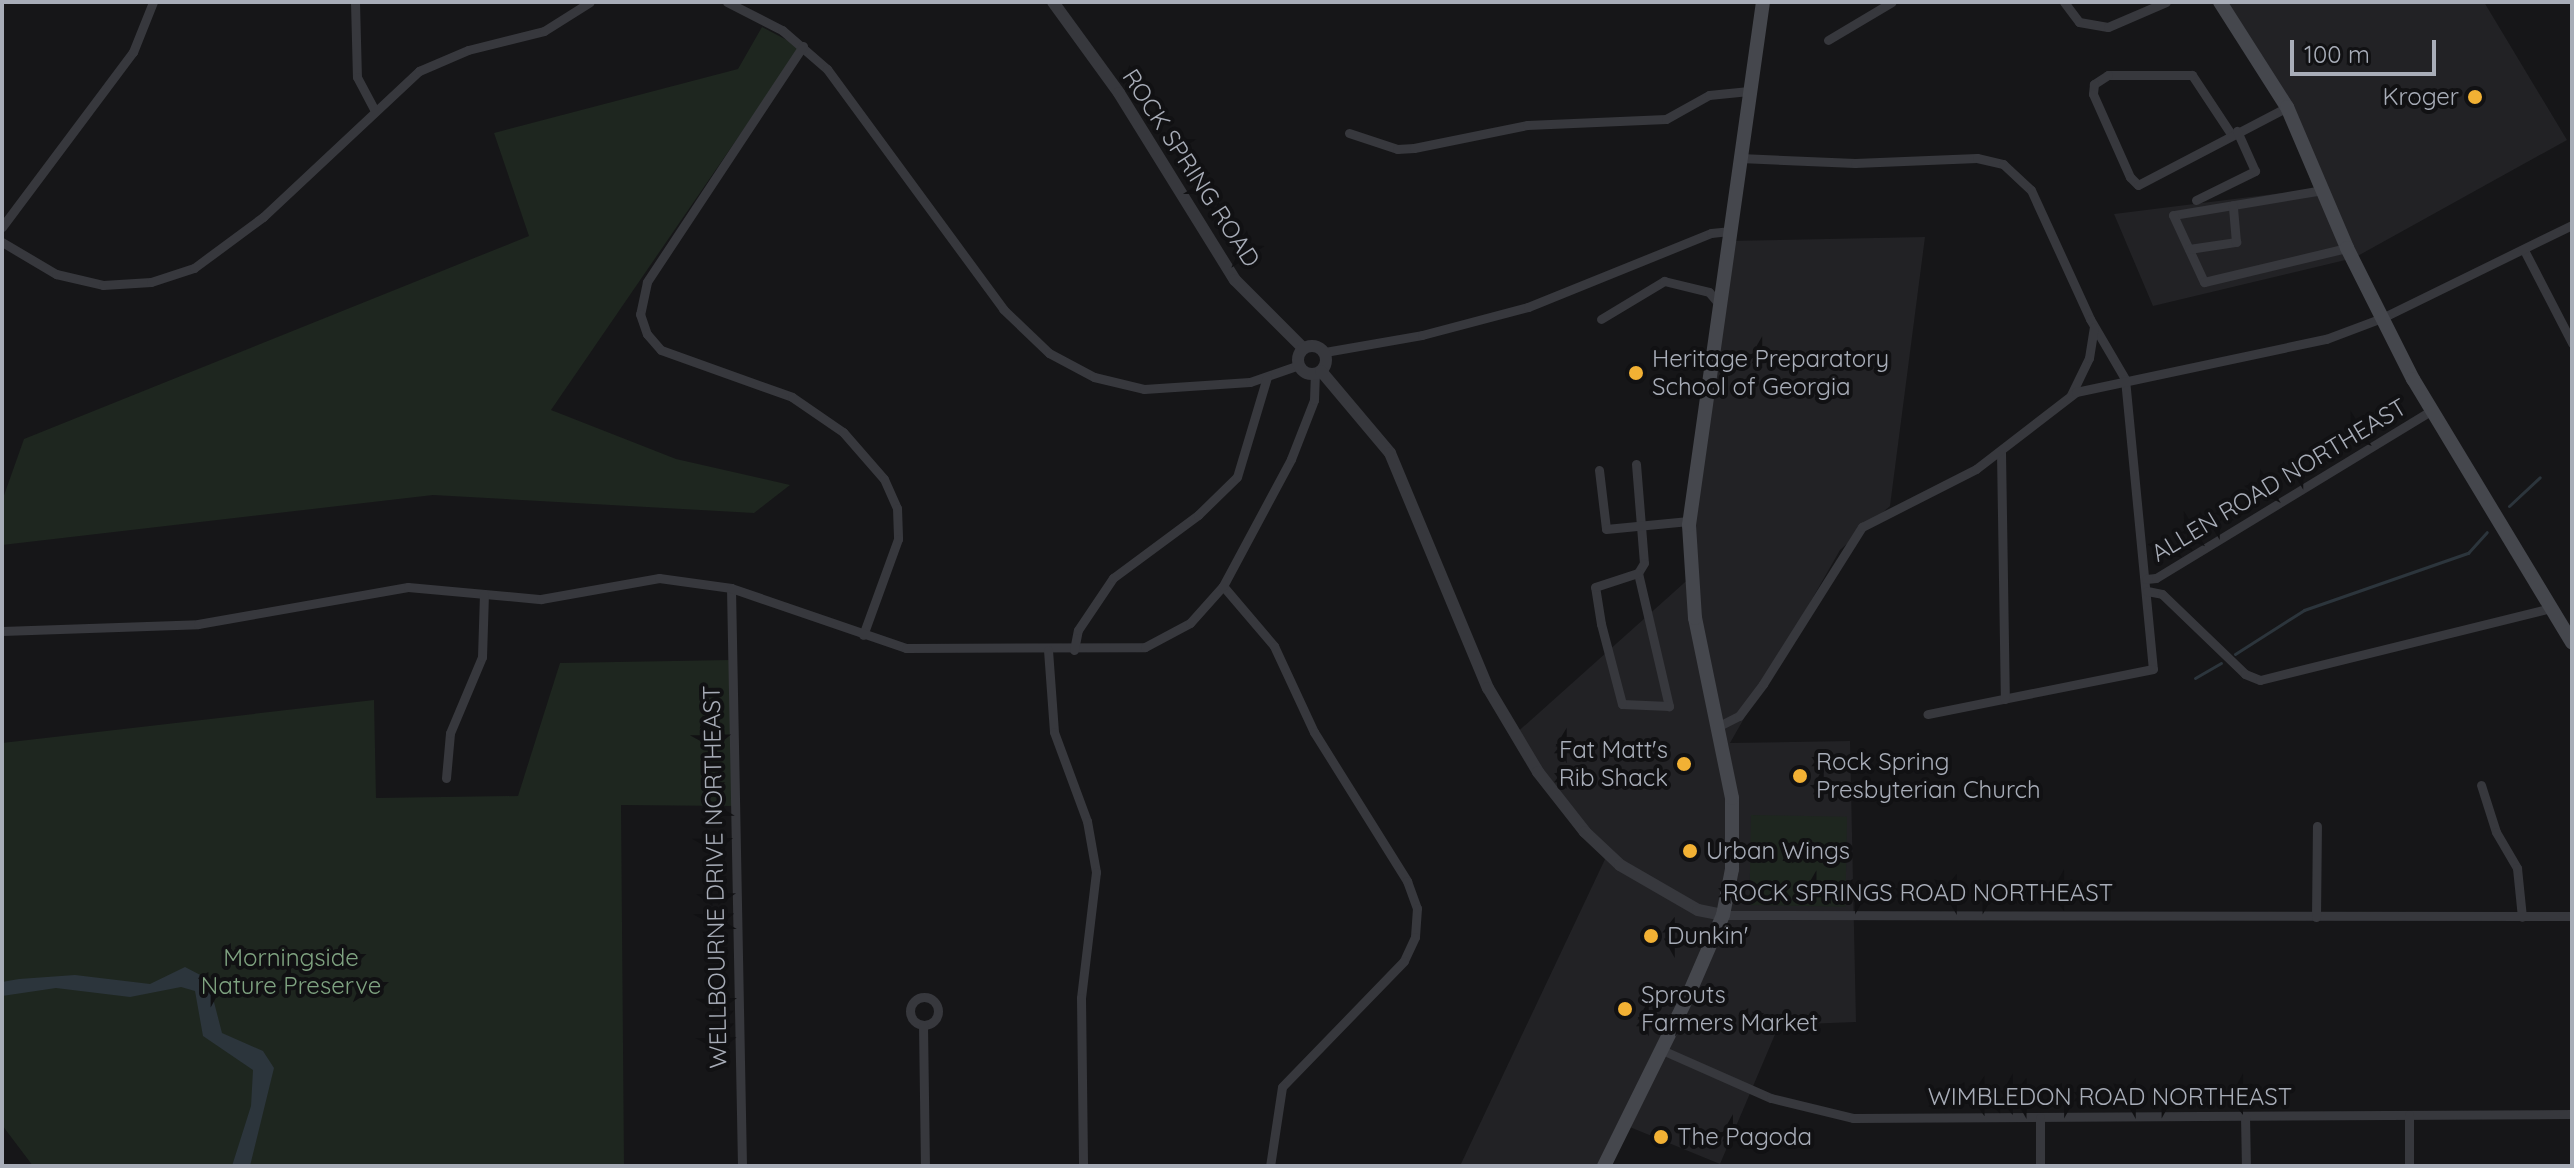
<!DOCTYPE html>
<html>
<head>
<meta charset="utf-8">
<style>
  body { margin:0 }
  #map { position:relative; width:2574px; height:1168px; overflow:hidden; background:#161618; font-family:Quicksand,sans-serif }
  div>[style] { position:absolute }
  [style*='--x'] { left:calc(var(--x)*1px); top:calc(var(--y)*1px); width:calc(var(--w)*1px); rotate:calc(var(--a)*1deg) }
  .built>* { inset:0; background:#222225 }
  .green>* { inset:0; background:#1e261f; transform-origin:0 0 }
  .water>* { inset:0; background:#2c353c }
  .stream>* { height:3px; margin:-1.5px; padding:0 1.5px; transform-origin:1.5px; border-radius:1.5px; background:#2c353c }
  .minor>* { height:9px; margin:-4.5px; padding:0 4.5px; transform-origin:4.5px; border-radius:4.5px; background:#37383d }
  .minor>.ring { margin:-4.5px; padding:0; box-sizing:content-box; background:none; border:9px solid #37383d; border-radius:50% }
  .tertiary>* { height:12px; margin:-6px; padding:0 6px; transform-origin:6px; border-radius:6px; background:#37383d }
  .tertiary>.ring { margin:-6px; padding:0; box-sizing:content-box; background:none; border:12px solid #37383d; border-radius:50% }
  .secondary>* { height:14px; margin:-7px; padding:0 7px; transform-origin:7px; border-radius:7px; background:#45474d }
  .dots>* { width:22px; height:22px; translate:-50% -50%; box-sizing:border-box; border:4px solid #111113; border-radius:50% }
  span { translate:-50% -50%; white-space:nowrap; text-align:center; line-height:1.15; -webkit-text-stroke:8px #111113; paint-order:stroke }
  .poi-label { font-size:24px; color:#a8adb8 }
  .right { translate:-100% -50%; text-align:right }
  .left { translate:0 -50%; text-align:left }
  .street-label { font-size:24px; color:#a8adb8 }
  .park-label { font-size:24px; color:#7fa381 }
  .frame { position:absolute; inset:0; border:4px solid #a8adb8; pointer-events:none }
  .scale { position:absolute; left:2290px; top:40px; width:146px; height:36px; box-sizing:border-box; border:4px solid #a8adb8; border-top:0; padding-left:10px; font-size:24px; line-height:28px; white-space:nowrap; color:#a8adb8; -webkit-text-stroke:6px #111113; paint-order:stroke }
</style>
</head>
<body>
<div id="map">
  <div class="built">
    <div style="clip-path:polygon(2221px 2px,2484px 2px,2567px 140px,2354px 258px,2153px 306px,2114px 214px,2314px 189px,2278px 92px)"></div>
    <div style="clip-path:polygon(1925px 237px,1890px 506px,1840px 550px,1730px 743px,1850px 741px,1856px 1022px,1779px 1025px,1720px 1164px,1620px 1123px,1601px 1166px,1460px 1166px,1607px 855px,1513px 736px,1693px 575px,1692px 480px,1727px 241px)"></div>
  </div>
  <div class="green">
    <div style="clip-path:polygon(762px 27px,800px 47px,551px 410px,676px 459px,790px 485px,754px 513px,433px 495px,2px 545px,2px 501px,24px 439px,529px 236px,494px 133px,738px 69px)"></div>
    <div style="clip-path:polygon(731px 660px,735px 806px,621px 805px,624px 1166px,33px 1166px,2px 1125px,2px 743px,374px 700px,376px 798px,518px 796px,560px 663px)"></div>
    <div style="left:1751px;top:815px;width:96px;height:90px;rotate:1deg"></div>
  </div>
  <div class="water">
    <div style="clip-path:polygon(185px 967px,208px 979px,222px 1033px,263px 1051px,274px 1068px,250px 1166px,232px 1166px,251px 1106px,253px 1070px,203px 1036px,195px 991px,181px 987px,130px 997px,56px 988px,2px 996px,2px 982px,19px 979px,75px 975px,150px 984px)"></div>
  </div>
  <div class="stream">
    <div style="--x:2509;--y:506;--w:42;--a:-43.1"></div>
    <div style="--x:2235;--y:654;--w:82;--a:-32.5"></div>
    <div style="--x:2304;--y:610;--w:174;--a:-19.2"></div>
    <div style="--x:2468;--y:553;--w:28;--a:-48"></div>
    <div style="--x:2195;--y:678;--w:30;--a:-30"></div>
  </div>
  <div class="minor">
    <div style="--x:355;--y:2;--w:75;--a:88.5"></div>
    <div style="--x:357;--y:77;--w:36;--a:62"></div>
    <div style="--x:727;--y:2;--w:62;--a:27"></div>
    <div style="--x:782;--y:30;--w:60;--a:40.9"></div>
    <div style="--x:827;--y:69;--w:298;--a:53.7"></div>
    <div style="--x:1003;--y:309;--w:64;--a:43.7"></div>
    <div style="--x:1049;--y:353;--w:51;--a:28.1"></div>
    <div style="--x:1094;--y:377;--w:51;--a:13.5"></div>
    <div style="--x:1144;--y:389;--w:106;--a:-3.8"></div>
    <div style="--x:1250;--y:382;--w:52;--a:-19.1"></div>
    <div style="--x:2064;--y:2;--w:25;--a:53"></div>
    <div style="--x:2079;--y:22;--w:29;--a:10"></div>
    <div style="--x:2108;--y:27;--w:63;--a:-23.3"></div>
    <div style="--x:1828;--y:40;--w:74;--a:-30.7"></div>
    <div style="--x:803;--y:46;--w:283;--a:123.5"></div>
    <div style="--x:647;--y:282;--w:33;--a:102"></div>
    <div style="--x:640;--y:314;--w:21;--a:71"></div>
    <div style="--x:647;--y:334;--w:21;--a:49"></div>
    <div style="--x:661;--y:350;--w:139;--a:19.7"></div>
    <div style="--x:792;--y:397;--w:62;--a:34.5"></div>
    <div style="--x:843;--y:432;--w:62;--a:48.9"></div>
    <div style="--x:884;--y:479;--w:32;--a:66"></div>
    <div style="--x:897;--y:508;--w:31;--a:88"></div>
    <div style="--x:898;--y:539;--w:102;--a:110"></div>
    <div style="--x:1349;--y:133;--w:51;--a:18.4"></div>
    <div style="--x:1397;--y:149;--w:17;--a:-3"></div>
    <div style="--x:1414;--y:148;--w:115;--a:-11.5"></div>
    <div style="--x:1527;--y:125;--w:139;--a:-2.5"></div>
    <div style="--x:1666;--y:119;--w:49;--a:-29.2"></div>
    <div style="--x:1709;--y:95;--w:40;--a:-5.7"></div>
    <div style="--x:2231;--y:134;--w:71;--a:-123.5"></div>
    <div style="--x:2192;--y:75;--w:84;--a:180"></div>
    <div style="--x:2108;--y:75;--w:17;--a:147"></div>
    <div style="--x:2094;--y:84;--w:10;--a:96"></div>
    <div style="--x:2093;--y:94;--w:91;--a:66"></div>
    <div style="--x:2130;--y:177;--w:11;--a:45"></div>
    <div style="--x:2138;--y:185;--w:168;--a:-27.6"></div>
    <div style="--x:1740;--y:158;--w:115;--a:2.5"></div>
    <div style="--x:1855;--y:163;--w:122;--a:-2.3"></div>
    <div style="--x:1977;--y:158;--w:27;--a:13"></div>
    <div style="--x:2003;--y:164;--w:38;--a:43"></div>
    <div style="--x:2031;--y:190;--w:142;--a:65.4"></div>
    <div style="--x:2090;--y:319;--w:69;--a:59.7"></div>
    <div style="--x:2125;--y:379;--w:291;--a:84.5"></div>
    <div style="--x:2153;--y:669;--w:230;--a:168.7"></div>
    <div style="--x:2323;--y:190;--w:152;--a:170.5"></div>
    <div style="--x:2173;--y:215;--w:74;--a:65.2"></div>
    <div style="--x:2204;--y:282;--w:147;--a:-13.4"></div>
    <div style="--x:2196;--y:200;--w:66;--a:-26.2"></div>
    <div style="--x:2255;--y:171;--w:44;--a:-114.2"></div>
    <div style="--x:2;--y:227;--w:219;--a:-53.2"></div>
    <div style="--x:133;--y:52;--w:54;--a:-68.2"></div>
    <div style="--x:2;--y:242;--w:63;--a:30.7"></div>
    <div style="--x:56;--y:274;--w:48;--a:13.2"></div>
    <div style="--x:103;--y:285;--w:48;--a:-3.6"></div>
    <div style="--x:151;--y:282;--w:45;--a:-18"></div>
    <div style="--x:194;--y:268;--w:86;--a:-36.5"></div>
    <div style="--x:263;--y:217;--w:214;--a:-43.1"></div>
    <div style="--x:419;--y:71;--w:53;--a:-23.2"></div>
    <div style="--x:468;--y:50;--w:78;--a:-14"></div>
    <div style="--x:544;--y:31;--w:54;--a:-32.2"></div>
    <div style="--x:2189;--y:249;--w:48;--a:-8.5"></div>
    <div style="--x:2236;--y:242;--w:37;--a:-95"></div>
    <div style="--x:2524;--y:250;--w:105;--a:62.7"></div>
    <div style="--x:1601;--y:319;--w:74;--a:-31.1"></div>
    <div style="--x:1664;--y:281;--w:46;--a:13.7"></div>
    <div style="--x:1709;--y:292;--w:16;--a:50"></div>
    <div style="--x:1325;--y:352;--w:98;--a:-9.9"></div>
    <div style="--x:1422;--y:335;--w:110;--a:-14.8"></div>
    <div style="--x:1528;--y:307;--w:197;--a:-22"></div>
    <div style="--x:1711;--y:233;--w:18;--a:-6"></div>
    <div style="--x:2071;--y:395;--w:41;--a:-64.1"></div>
    <div style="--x:2089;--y:358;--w:31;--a:-81"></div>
    <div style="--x:2001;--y:452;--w:247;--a:89.1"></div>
    <div style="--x:1636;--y:464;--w:99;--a:85.4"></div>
    <div style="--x:1644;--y:563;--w:12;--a:121"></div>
    <div style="--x:1599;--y:470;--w:59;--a:83.2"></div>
    <div style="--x:1606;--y:529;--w:83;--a:-5.5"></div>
    <div style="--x:1638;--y:573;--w:137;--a:76.9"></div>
    <div style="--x:1669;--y:706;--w:47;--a:-177.6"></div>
    <div style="--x:1622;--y:704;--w:83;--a:-104.7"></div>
    <div style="--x:1601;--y:624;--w:37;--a:-99"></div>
    <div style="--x:1595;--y:587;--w:45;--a:-18"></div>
    <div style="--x:2146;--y:579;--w:10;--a:-6"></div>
    <div style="--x:2156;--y:578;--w:322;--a:-31.3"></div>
    <div style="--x:1223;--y:586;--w:79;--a:49.6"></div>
    <div style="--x:1274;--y:646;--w:95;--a:65.1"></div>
    <div style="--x:1314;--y:732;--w:176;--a:58"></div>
    <div style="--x:1407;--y:881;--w:29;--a:70"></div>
    <div style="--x:1417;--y:908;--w:29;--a:94"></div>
    <div style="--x:1415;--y:937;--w:26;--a:115"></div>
    <div style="--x:1404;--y:961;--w:175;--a:134.1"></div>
    <div style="--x:1282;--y:1087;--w:80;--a:98.6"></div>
    <div style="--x:731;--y:588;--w:578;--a:88.91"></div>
    <div style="--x:2147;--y:591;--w:15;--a:11"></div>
    <div style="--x:2162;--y:594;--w:115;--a:43.9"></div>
    <div style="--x:2245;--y:674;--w:16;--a:22"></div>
    <div style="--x:2260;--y:680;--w:300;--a:-13.9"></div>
    <div style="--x:2;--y:631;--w:196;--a:-2"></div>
    <div style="--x:198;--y:624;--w:213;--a:-10"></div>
    <div style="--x:408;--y:587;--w:134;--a:5.2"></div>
    <div style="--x:541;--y:599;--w:120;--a:-10.1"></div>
    <div style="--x:659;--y:578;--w:73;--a:7.9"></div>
    <div style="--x:731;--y:588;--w:185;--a:18.9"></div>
    <div style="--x:906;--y:648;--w:239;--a:-0.2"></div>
    <div style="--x:1145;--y:647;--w:51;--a:-28.1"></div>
    <div style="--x:1190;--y:623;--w:50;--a:-48.3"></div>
    <div style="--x:1223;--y:586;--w:144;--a:-61.8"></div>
    <div style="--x:1291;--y:459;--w:63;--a:-68.7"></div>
    <div style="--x:1314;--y:400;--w:26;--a:-88"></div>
    <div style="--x:1048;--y:650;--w:82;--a:85.8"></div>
    <div style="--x:1054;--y:732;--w:95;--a:69.7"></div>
    <div style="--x:1087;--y:821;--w:52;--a:80"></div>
    <div style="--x:1096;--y:872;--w:127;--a:96.8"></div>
    <div style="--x:1081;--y:998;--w:168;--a:89.3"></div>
    <div style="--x:1074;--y:650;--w:20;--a:-79"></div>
    <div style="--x:1078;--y:630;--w:63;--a:-56.1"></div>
    <div style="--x:1113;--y:578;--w:106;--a:-36.5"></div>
    <div style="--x:1198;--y:515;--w:54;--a:-44.3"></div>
    <div style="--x:1237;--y:477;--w:104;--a:-73.3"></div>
    <div style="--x:1719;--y:726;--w:22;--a:-27"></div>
    <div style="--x:1739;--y:716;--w:40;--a:-53"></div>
    <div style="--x:1763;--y:684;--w:186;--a:-57.8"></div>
    <div style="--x:1862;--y:527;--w:128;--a:-27"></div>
    <div style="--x:1976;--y:469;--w:126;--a:-37.6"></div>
    <div style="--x:2076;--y:392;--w:256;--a:-12"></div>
    <div style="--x:2326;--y:339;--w:60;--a:-20.6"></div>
    <div style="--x:2382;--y:318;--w:212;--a:-26.1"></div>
    <div style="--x:446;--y:778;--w:45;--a:-84.9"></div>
    <div style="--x:450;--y:733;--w:82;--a:-67.2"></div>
    <div style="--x:482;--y:657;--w:63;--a:-88.2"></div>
    <div style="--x:2481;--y:785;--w:49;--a:72.3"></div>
    <div style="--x:2496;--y:832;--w:42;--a:59.7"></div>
    <div style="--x:2517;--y:868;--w:49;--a:84.2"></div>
    <div style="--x:1723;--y:915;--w:849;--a:0.07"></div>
    <div style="--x:2316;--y:917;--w:91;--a:-89.4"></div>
    <div class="ring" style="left:910px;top:997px;width:19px;height:19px"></div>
    <div style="--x:923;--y:1025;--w:141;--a:89.2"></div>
    <div style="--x:1662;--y:1050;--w:119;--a:23.8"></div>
    <div style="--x:1771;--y:1098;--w:84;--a:13.7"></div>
    <div style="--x:1853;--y:1118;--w:719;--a:-0.32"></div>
    <div style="--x:2409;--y:1115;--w:51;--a:90"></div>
    <div style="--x:2245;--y:1116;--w:50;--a:88.9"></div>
    <div style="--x:2040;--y:1166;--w:48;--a:-90"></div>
  </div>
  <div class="tertiary">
    <div style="--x:1053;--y:2;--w:112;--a:54"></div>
    <div style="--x:1119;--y:93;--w:220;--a:58.2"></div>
    <div style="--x:1235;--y:280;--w:96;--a:45"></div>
    <div class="ring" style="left:1298px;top:346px;width:16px;height:16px"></div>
    <div style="--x:1321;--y:371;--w:107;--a:49.9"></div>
    <div style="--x:1390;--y:453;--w:255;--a:67.4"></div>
    <div style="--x:1488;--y:688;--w:98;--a:59.2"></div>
    <div style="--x:1538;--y:772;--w:76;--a:51.9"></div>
    <div style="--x:1585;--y:832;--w:48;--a:43.3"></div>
    <div style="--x:1620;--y:865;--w:90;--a:30"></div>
    <div style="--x:1698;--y:910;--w:25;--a:11"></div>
  </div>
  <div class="secondary">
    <div style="--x:2220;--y:2;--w:125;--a:57.5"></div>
    <div style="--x:2287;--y:107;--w:153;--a:66.9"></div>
    <div style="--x:2347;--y:248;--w:147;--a:63.3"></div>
    <div style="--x:2413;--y:379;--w:308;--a:58.9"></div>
    <div style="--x:1604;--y:1166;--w:190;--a:-63.7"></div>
    <div style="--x:1688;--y:996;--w:88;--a:-66.6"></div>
    <div style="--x:1723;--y:915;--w:47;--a:-78.9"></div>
    <div style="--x:1732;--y:869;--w:71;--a:-90"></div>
    <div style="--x:1732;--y:798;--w:184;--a:-101.6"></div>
    <div style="--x:1695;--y:618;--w:93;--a:-93.7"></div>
    <div style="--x:1689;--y:525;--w:528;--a:-81.95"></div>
  </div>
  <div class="dots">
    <div style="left:2475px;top:97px;background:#f2b134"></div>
    <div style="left:1636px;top:373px;background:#f2b134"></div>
    <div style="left:1684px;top:764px;background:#f2b134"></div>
    <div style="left:1800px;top:776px;background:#f2b134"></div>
    <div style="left:1690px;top:851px;background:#f2b134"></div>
    <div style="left:1651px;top:936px;background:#f2b134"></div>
    <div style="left:1625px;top:1009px;background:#f2b134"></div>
    <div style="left:1661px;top:1137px;background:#f2b134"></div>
  </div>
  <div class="poi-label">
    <span class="right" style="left:2459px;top:97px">Kroger</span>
    <span class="left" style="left:1652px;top:373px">Heritage Preparatory<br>School of Georgia</span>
    <span class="right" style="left:1668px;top:764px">Fat Matt's<br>Rib Shack</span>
    <span class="left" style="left:1816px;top:776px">Rock Spring<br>Presbyterian Church</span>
    <span class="left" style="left:1706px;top:851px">Urban Wings</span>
    <span class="left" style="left:1667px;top:936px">Dunkin'</span>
    <span class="left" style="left:1641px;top:1009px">Sprouts<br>Farmers Market</span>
    <span class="left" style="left:1677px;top:1137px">The Pagoda</span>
  </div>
  <div class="street-label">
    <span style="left:1191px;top:168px;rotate:57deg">ROCK SPRING ROAD</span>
    <span style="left:2279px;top:480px;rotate:-31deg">ALLEN ROAD NORTHEAST</span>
    <span style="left:715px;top:877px;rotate:-91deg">WELLBOURNE DRIVE NORTHEAST</span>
    <span style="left:1918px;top:893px">ROCK SPRINGS ROAD NORTHEAST</span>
    <span style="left:2110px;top:1097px">WIMBLEDON ROAD NORTHEAST</span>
  </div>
  <div class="park-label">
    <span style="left:291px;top:972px">Morningside<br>Nature Preserve</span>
  </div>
  <div class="frame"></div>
  <div class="scale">100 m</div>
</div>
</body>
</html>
